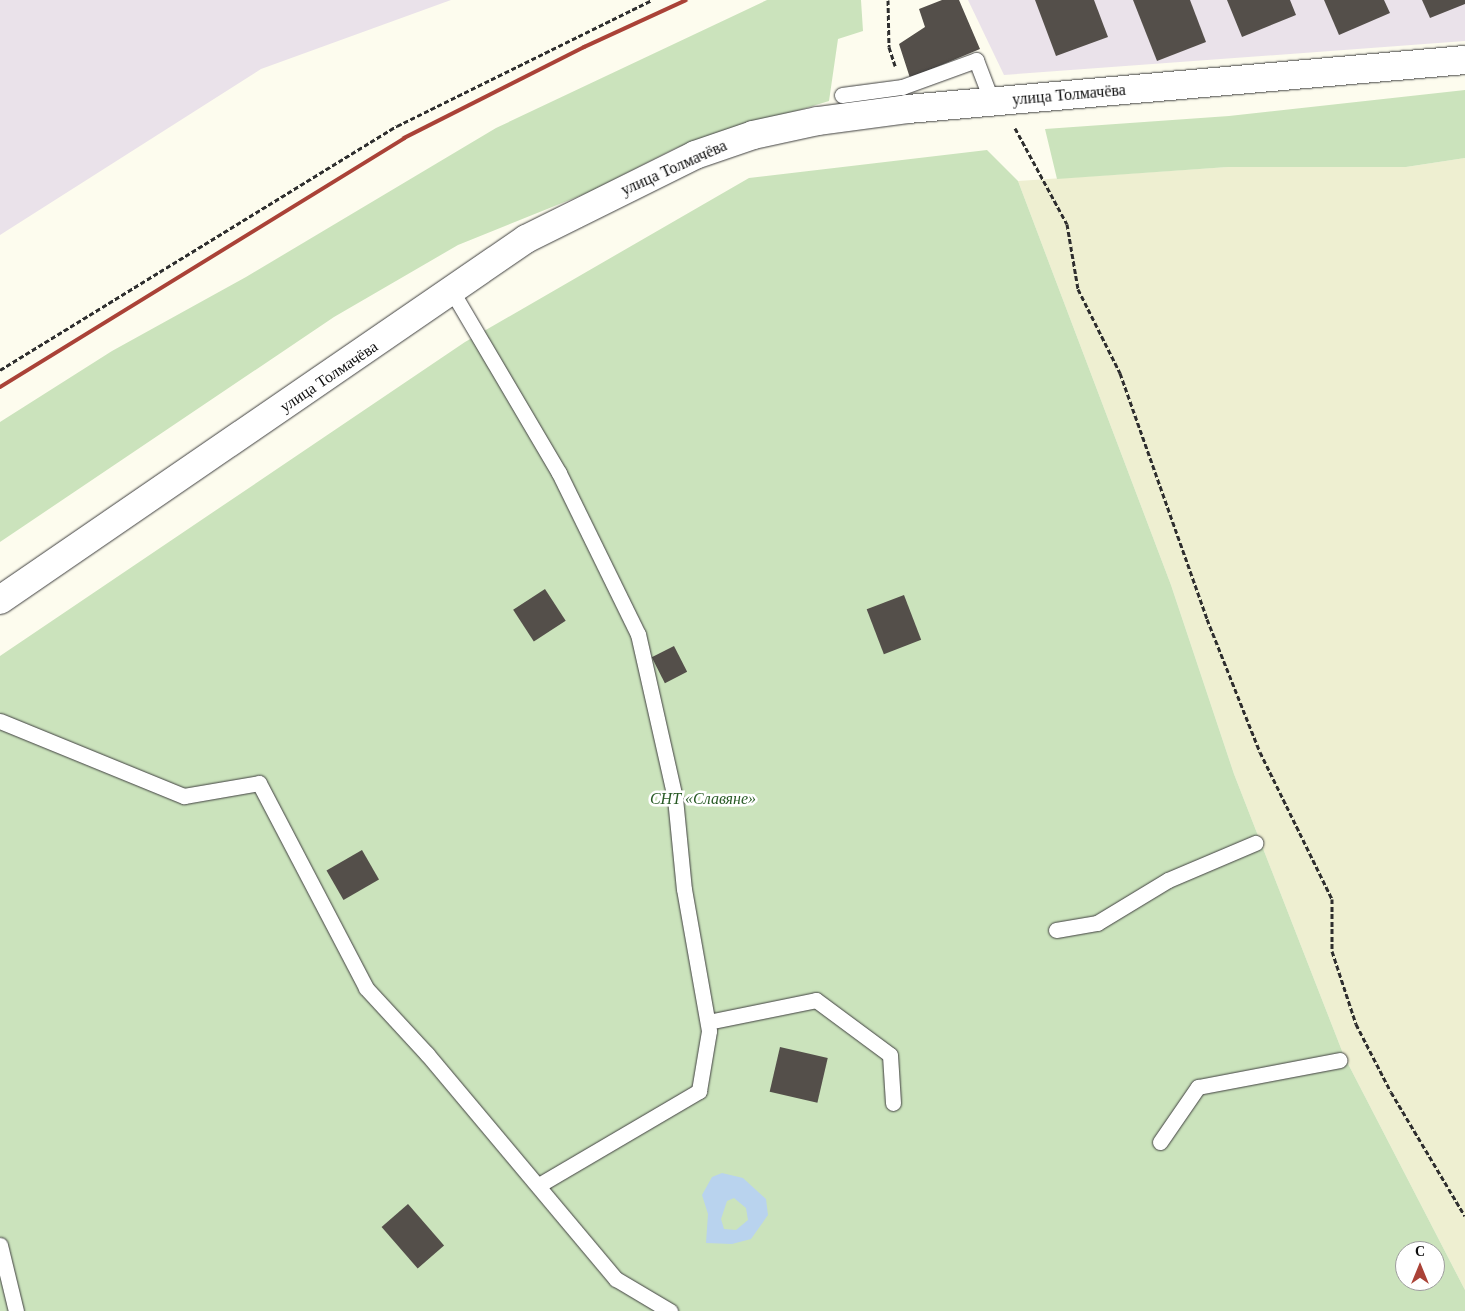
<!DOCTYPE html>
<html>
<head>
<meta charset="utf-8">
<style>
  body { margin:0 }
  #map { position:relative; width:1465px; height:1311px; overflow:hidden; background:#fdfcee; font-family:Georgia,serif }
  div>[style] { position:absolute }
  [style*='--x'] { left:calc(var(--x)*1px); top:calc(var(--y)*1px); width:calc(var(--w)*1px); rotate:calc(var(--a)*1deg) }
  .industrial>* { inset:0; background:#eae2ea }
  .farmland>* { inset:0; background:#eeefd1 }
  .green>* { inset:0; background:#cbe3bc }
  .water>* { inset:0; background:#b9d3ee }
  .building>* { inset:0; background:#544f4a; transform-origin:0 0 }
  .path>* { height:3px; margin-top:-1.5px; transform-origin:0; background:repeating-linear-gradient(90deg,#2e2e2e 0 5px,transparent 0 7.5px) }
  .roads { filter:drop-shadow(0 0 1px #3f3f3f) drop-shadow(0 0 1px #3f3f3f) }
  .service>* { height:15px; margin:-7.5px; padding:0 7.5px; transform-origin:7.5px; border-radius:7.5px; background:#fff }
  .tertiary>* { height:28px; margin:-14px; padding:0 14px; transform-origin:14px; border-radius:14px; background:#fff }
  .rail>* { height:4px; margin:-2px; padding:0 2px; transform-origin:2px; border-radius:2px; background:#aa4237 }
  span { translate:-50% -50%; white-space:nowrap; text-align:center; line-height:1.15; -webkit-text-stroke:5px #fff; paint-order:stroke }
  .street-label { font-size:16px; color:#0c0c0c }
  .park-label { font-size:16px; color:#295b26; font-style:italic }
  .north { position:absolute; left:1395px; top:1241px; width:50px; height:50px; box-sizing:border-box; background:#fff; border:1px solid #9e9e9e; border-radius:50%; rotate:0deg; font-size:14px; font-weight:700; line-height:20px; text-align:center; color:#0c0c0c }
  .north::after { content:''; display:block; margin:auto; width:18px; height:22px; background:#aa4237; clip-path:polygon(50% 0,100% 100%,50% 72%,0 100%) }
</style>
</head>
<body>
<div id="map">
  <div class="industrial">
    <div style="clip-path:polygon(0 0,451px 0,261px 69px,0 235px)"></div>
    <div style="clip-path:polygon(968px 0,1465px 0,1465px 41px,1004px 75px)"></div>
  </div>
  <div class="farmland">
    <div style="clip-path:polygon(1465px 158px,1465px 1290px,1344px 1056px,1234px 774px,1171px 585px,1018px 181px,1228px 167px,1406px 167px)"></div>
  </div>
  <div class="green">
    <div style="clip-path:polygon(767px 0,861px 0,863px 31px,838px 39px,829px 101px,676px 148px,587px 193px,458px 245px,334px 317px,0 542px,0 422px,112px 351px,246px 277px,496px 128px)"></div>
    <div style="clip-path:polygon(1465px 90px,1465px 158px,1406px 167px,1228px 167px,1057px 179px,1045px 129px,1229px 116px)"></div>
    <div style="clip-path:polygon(evenodd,987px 150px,1018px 181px,1171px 585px,1234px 774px,1344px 1056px,1465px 1290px,1465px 1311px,0 1311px,0 656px,465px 342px,749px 178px,987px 150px,1405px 1251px,1435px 1251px,1435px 1281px,1405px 1281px,1405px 1251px)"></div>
  </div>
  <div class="water">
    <div style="clip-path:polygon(evenodd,722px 1173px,743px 1178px,766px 1199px,768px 1215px,751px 1239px,732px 1244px,706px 1243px,708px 1214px,702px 1195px,712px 1177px,722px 1173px,734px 1198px,746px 1208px,748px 1220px,736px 1230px,724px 1229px,721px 1219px,727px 1201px,734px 1198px)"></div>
  </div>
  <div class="building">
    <div style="clip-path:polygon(942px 0,959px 0,980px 49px,910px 78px,899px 44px,925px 27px,919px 9px)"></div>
    <div style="clip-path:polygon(1035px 0,1094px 0,1108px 37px,1056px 56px)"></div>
    <div style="clip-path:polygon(1133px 0,1190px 0,1206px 42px,1157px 61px)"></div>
    <div style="clip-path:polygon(1227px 0,1290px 0,1296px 15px,1242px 37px)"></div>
    <div style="clip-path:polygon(1324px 0,1384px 0,1390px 13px,1339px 35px)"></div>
    <div style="clip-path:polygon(1422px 0,1465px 0,1465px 4px,1430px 18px)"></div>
    <div style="left:545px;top:589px;width:38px;height:38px;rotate:57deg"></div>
    <div style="left:904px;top:595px;width:48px;height:40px;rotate:69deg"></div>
    <div style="left:674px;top:646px;width:29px;height:25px;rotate:63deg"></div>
    <div style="left:362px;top:850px;width:34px;height:41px;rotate:60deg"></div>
    <div style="left:780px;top:1047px;width:49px;height:46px;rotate:13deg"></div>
    <div style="left:408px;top:1204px;width:55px;height:35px;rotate:49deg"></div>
  </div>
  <div class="path">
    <div style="--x:888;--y:0;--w:47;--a:88.8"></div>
    <div style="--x:889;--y:47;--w:20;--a:72"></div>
    <div style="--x:1015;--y:128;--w:109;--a:61.6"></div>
    <div style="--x:1067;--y:224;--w:66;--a:80.4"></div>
    <div style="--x:1078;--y:289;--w:94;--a:63.4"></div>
    <div style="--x:1120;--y:373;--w:261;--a:70.5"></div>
    <div style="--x:1207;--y:619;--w:143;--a:68.3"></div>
    <div style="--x:1260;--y:752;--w:164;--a:63.9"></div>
    <div style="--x:1332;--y:899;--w:52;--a:90"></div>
    <div style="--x:1332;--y:951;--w:77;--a:71.8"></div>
    <div style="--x:1356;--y:1024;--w:76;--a:62.8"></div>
    <div style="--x:1391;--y:1092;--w:144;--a:59.2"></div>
    <div style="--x:0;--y:370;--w:466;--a:-31.6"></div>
    <div style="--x:397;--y:126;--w:284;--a:-26.3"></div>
  </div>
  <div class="roads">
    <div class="service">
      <div style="--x:842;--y:95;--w:61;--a:-7.6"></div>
      <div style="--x:902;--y:87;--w:79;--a:-20"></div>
      <div style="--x:976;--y:60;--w:45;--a:69.1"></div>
      <div style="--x:453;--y:293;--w:209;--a:59.5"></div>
      <div style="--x:559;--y:473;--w:179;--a:63.9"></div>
      <div style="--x:638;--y:634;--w:168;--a:77.3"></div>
      <div style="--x:675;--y:798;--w:91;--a:84.4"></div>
      <div style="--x:684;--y:889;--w:144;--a:80"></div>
      <div style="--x:709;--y:1031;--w:61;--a:99.5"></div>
      <div style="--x:699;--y:1091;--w:186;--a:149.6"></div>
      <div style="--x:0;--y:721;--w:199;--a:22.2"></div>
      <div style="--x:184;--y:796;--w:76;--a:-9.8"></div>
      <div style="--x:259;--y:783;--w:231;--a:62.4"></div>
      <div style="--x:366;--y:988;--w:90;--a:47.3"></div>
      <div style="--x:427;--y:1054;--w:294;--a:50"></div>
      <div style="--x:616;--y:1279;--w:63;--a:30.7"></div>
      <div style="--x:1056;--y:930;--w:42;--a:-9.7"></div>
      <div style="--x:1097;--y:923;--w:83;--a:-31.2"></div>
      <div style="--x:1168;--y:880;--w:95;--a:-23"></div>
      <div style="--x:708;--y:1022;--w:110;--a:-11.5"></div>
      <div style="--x:816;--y:1000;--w:92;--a:36.6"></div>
      <div style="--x:890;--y:1055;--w:48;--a:86.4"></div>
      <div style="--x:1160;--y:1142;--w:67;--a:-55.4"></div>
      <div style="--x:1198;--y:1087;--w:144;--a:-10.8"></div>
      <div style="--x:0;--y:1245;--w:68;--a:76.4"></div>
    </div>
    <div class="tertiary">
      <div style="--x:0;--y:600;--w:638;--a:-34.46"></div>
      <div style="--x:526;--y:239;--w:189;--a:-26.4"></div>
      <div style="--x:695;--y:155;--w:61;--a:-19"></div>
      <div style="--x:753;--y:135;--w:66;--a:-12.2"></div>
      <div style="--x:818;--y:121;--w:91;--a:-7.6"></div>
      <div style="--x:908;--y:109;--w:559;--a:-5.03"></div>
    </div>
  </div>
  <div class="rail">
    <div style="--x:0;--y:387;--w:475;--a:-31.6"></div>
    <div style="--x:404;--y:138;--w:202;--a:-26.8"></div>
    <div style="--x:584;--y:47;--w:112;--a:-24.7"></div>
  </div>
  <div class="street-label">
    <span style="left:1069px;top:95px;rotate:-5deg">улица Толмачёва</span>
    <span style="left:674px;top:168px;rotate:-24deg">улица Толмачёва</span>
    <span style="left:329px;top:377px;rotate:-34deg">улица Толмачёва</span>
  </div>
  <div class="park-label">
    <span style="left:703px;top:799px">СНТ «Славяне»</span>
  </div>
  <div class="north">С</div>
</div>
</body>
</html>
